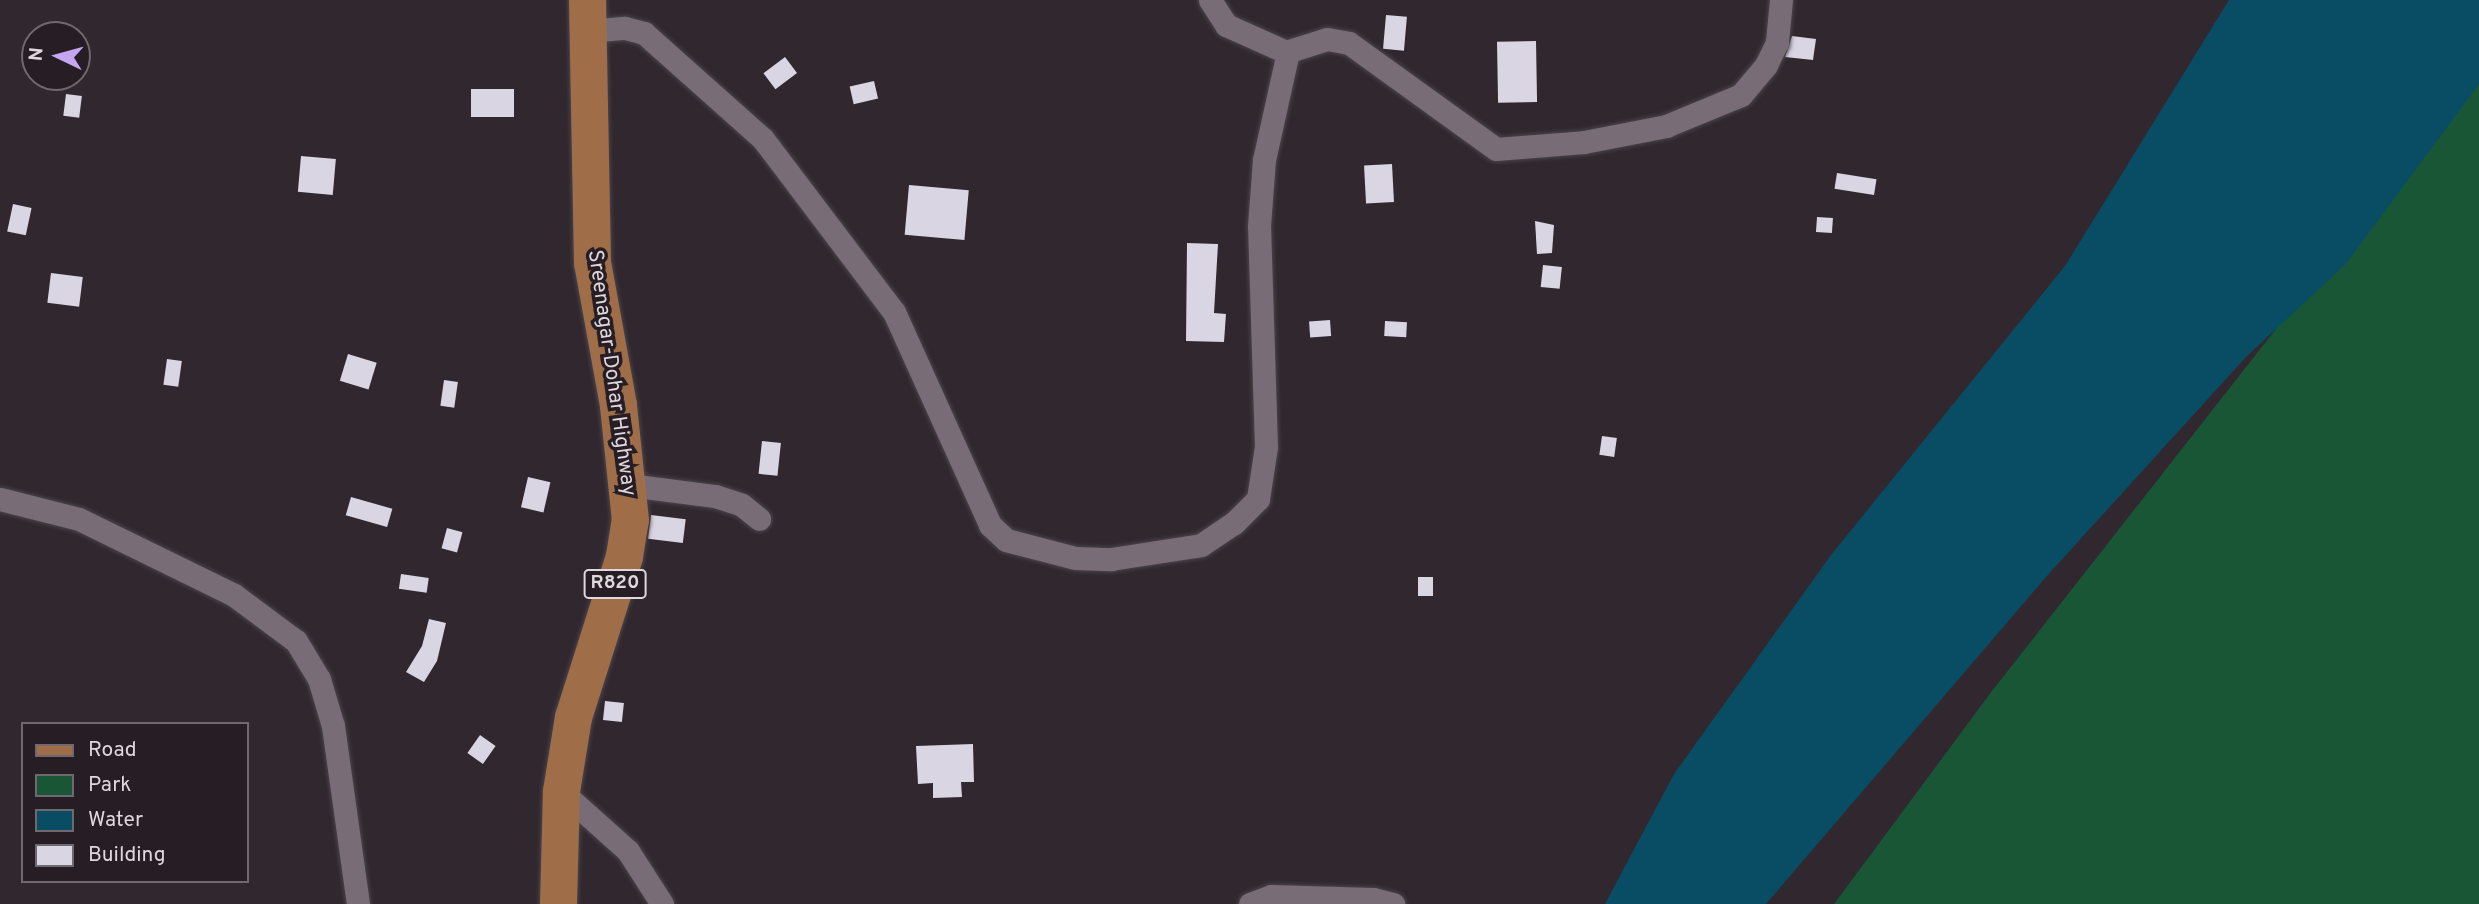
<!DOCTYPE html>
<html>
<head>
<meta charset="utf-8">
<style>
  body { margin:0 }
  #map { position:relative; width:2479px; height:904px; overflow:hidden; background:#30272f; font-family:Overpass,sans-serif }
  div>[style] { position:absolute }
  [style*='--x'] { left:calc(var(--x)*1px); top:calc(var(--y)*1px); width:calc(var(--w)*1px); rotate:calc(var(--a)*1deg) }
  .green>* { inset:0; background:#185636 }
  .water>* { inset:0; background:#094d64 }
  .building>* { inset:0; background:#dad5e2; transform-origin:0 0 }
  .roads { filter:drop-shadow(0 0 2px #4b444a) drop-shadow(0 0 2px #4b444a) }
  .street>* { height:23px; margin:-11.5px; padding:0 11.5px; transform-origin:11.5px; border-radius:11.5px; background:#786d77 }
  .primary>* { height:37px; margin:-18.5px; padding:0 18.5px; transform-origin:18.5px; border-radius:18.5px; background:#9f6e49 }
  span { translate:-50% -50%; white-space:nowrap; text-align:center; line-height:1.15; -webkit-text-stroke:7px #261d25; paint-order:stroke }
  .shield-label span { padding:2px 5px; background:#261d25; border:2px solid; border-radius:5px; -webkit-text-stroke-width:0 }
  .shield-label { font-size:19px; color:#ded8dd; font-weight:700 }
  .street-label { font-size:21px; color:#ded8dd }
  .legend { position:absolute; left:21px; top:722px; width:228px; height:161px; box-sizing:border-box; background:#261d25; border:2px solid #70686f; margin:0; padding:9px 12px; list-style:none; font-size:21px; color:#ded8dd }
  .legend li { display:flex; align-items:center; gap:14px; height:35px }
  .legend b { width:35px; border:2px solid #70686f }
  .north { position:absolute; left:21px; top:21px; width:70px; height:70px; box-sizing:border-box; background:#261d25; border:2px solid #70686f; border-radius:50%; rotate:275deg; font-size:19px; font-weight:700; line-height:28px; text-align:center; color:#ded8dd }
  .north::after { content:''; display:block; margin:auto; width:24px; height:32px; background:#c5a7f1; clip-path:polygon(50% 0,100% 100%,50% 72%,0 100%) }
</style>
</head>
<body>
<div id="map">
  <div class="green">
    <div style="clip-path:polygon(2479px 70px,2479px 904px,1834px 904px,1992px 691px)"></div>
  </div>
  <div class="water">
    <div style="clip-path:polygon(2229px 0,2479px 0,2479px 84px,2345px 265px,2246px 357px,2046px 577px,1766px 904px,1605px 904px,1674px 774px,1831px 555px,2065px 266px)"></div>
  </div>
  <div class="building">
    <div style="left:1386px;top:15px;width:21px;height:34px;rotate:5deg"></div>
    <div style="clip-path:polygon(1792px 36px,1816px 39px,1813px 60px,1785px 57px)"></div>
    <div style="left:1536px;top:41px;width:61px;height:39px;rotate:89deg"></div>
    <div style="left:785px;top:57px;width:20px;height:27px;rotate:53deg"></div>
    <div style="left:874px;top:81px;width:18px;height:25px;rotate:77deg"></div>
    <div style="left:471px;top:89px;width:43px;height:28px"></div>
    <div style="left:66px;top:94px;width:16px;height:22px;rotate:7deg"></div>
    <div style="left:301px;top:156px;width:35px;height:36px;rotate:5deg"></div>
    <div style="left:1392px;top:164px;width:38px;height:28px;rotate:87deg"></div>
    <div style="left:1837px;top:173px;width:40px;height:16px;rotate:9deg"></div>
    <div style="left:909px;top:185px;width:60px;height:50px;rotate:5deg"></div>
    <div style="left:13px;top:204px;width:19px;height:28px;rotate:12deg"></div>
    <div style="left:1817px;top:217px;width:16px;height:15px;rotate:4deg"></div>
    <div style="clip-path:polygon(1535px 221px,1554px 225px,1552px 253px,1537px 254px)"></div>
    <div style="clip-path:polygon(1187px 243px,1218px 244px,1214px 313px,1226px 314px,1224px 342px,1186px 341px)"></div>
    <div style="left:1543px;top:265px;width:19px;height:22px;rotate:6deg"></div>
    <div style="left:51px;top:273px;width:32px;height:30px;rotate:7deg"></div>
    <div style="left:1330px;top:320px;width:16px;height:21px;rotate:86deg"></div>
    <div style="left:1385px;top:321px;width:22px;height:15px;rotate:3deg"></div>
    <div style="left:348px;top:354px;width:30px;height:28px;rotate:17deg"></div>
    <div style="left:167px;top:359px;width:15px;height:26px;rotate:8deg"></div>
    <div style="left:444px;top:380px;width:14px;height:26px;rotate:8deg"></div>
    <div style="left:1602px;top:436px;width:15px;height:19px;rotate:8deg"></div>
    <div style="left:762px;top:441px;width:19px;height:33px;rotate:6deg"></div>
    <div style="left:528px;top:477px;width:23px;height:31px;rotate:13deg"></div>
    <div style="left:351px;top:497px;width:43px;height:19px;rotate:16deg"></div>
    <div style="left:651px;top:515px;width:35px;height:24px;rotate:7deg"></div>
    <div style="left:447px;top:528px;width:16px;height:21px;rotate:15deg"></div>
    <div style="left:401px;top:574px;width:28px;height:15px;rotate:8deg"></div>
    <div style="left:1418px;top:577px;width:15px;height:19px"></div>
    <div style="clip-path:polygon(429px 619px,446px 623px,437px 661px,424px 682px,406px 672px,422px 646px)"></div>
    <div style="left:605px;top:701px;width:19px;height:19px;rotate:6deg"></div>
    <div style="left:480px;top:735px;width:19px;height:22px;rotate:35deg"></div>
    <div style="clip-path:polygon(973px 744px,974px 782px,961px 782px,962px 797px,933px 798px,933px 783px,918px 784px,916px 746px)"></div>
  </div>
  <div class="roads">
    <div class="street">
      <div style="--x:1210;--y:0;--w:30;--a:57"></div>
      <div style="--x:1226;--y:25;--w:66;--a:24.2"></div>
      <div style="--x:1286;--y:52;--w:43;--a:-17.6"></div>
      <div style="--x:1327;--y:39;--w:22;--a:10"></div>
      <div style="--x:1349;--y:43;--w:181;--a:35.8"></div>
      <div style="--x:1496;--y:149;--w:88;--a:-4.5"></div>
      <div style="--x:1584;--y:142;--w:84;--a:-11"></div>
      <div style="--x:1666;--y:126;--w:81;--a:-22.5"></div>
      <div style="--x:1741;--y:95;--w:39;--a:-50"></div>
      <div style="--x:1766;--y:65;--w:25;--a:-64"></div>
      <div style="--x:1777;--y:42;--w:42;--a:-84.6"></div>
      <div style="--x:588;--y:31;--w:37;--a:-5"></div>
      <div style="--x:625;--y:28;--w:20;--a:15"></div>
      <div style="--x:644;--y:33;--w:159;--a:41.7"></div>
      <div style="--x:763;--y:139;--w:217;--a:52.9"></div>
      <div style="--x:894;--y:312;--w:234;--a:65.7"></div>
      <div style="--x:990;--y:525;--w:22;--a:43"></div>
      <div style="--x:1006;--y:540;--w:71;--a:14.6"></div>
      <div style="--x:1075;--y:558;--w:36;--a:2"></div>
      <div style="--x:1111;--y:559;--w:91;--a:-8.8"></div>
      <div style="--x:1201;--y:545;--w:40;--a:-34"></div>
      <div style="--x:1234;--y:523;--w:34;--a:-45"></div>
      <div style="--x:1258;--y:499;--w:53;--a:-81.3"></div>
      <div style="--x:1266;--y:447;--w:221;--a:-91.8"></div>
      <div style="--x:1259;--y:226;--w:66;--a:-85.7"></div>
      <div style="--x:1264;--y:160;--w:111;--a:-77.5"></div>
      <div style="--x:629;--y:485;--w:87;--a:7.3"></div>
      <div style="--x:715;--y:496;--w:28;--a:18"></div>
      <div style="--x:742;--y:505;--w:22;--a:39"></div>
      <div style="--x:0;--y:499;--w:81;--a:14.2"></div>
      <div style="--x:79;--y:519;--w:173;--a:26.1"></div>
      <div style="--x:234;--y:595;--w:77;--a:36.6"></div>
      <div style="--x:296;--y:641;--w:44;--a:58.8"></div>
      <div style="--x:319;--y:679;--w:49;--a:73.4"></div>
      <div style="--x:333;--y:726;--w:180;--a:82"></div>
      <div style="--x:561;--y:791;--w:90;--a:41.8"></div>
      <div style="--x:628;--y:851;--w:63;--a:57.3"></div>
      <div style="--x:1250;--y:904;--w:22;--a:-21"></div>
      <div style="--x:1271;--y:896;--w:102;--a:1.7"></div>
      <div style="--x:1373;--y:899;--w:21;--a:14"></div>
    </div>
    <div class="primary">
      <div style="--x:558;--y:904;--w:113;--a:-88.5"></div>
      <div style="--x:561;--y:791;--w:75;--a:-80.8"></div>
      <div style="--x:573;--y:717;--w:169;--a:-72.4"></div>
      <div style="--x:624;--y:556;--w:36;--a:-81"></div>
      <div style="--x:630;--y:520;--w:116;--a:-96"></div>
      <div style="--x:618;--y:405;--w:145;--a:-100.3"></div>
      <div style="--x:592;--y:262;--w:262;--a:-91.1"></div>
    </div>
  </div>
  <div class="shield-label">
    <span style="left:615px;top:584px">R820</span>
  </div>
  <div class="street-label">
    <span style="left:611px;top:373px;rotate:82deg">Sreenagar-Dohar Highway</span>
  </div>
  <ul class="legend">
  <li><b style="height:9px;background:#9f6e49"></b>Road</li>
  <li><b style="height:19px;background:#185636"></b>Park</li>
  <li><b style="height:19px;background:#094d64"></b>Water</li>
  <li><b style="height:19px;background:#dad5e2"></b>Building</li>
  </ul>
  <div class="north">N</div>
</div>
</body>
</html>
